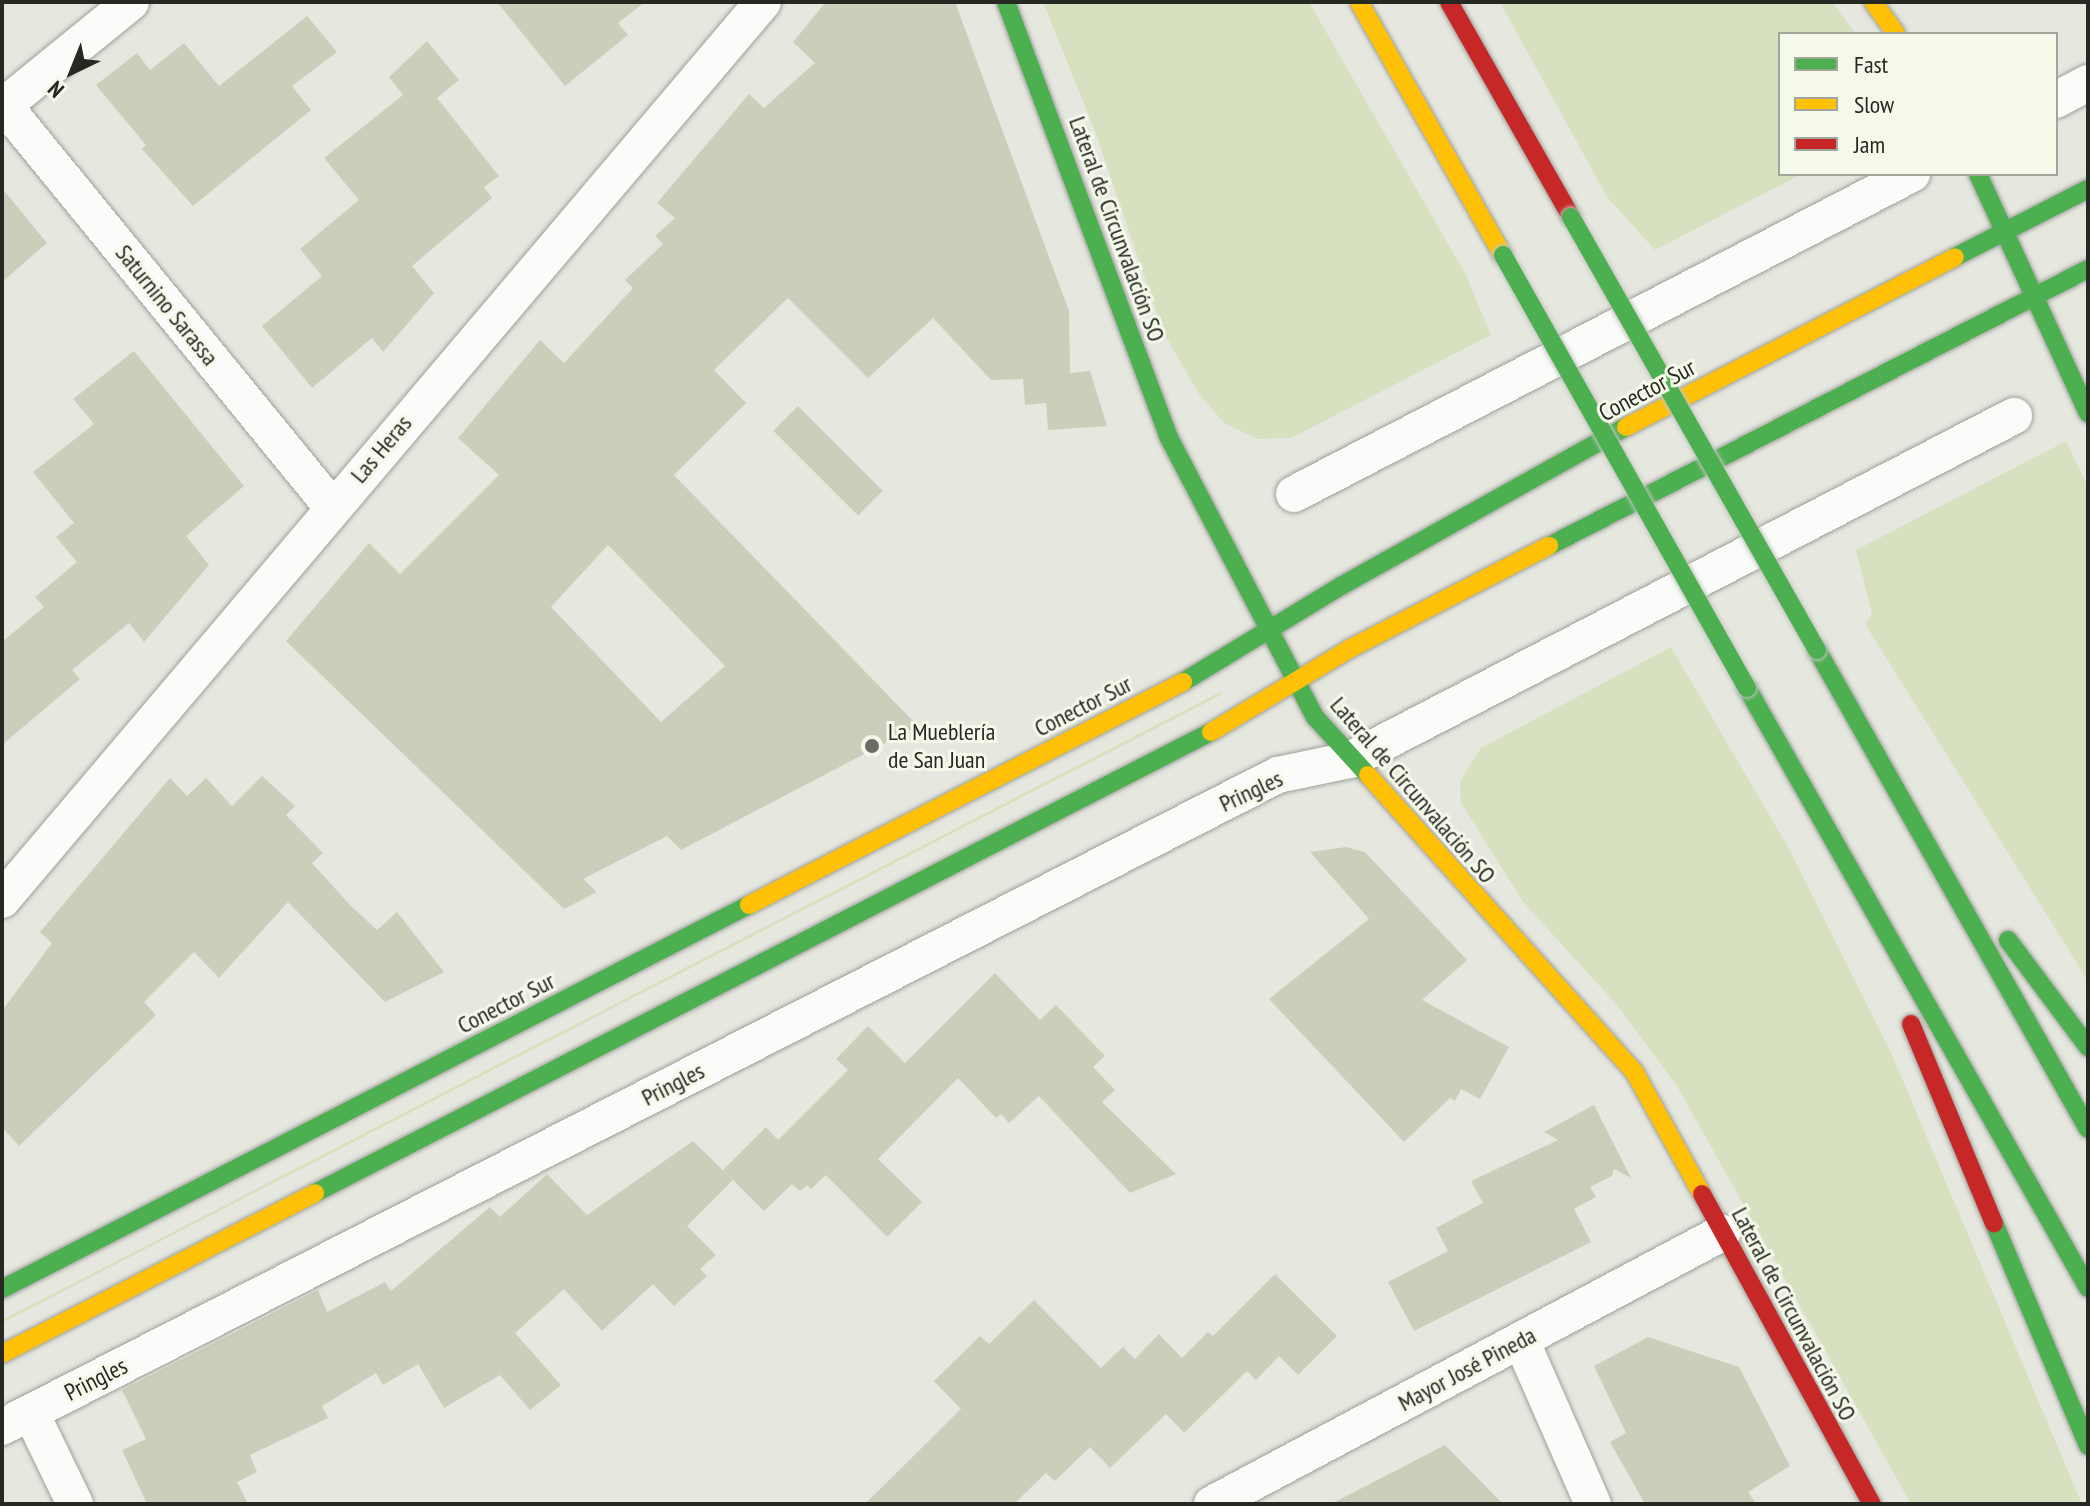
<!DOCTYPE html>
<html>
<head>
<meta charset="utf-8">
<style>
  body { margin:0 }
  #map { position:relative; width:2090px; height:1506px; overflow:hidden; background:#e6e8e0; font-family:"PT Sans Narrow",sans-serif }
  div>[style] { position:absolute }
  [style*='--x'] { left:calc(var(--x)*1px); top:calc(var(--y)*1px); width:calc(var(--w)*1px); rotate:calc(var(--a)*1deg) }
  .green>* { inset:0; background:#d8e1bf }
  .building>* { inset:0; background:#cacfbb; transform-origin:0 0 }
  .roads { filter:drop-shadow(0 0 2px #9ea09a) drop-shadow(0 0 2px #9ea09a) }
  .street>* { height:36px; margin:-18px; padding:0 18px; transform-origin:18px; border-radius:18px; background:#fbfcfa }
  .fast>* { height:18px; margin:-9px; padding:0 9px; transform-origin:9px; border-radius:9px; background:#4caf50 }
  .slow>* { height:18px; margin:-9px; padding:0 9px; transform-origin:9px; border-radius:9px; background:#ffc107 }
  .jam>* { height:18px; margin:-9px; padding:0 9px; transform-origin:9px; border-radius:9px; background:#c62828 }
  .bridges { filter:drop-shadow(0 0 2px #c3c4bf) drop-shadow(0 0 2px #c3c4bf) }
  .fast-bridge>* { height:18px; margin:-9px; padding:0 9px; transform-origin:9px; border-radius:9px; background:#4caf50 }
  .dots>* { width:22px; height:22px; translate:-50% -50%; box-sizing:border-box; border:4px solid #f4f9ea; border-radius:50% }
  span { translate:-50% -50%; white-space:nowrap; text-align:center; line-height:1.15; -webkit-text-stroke:6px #f4f9ea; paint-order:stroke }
  .street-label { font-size:24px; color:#262822 }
  .poi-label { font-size:24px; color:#262822 }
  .left { translate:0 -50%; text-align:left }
  .frame { position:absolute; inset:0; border:4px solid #262822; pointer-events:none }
  .legend { position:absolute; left:1778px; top:32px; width:280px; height:144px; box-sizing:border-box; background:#f4f9ea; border:2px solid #a2a59a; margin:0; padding:10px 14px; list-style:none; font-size:24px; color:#262822 }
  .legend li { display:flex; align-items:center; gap:16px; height:40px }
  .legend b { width:40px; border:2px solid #a2a59a }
  .north { position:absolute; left:32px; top:32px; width:80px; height:80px; -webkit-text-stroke:6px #f4f9ea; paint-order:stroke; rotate:223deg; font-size:22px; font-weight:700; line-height:32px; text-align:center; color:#262822 }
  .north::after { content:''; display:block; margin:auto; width:28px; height:36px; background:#262822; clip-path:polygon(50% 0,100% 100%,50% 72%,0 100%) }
</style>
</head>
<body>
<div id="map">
  <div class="green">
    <div style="clip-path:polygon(1043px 2px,1309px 2px,1466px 275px,1491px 335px,1291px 438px,1257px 439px,1224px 423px,1199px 394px,1163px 332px,1095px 131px)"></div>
    <div style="clip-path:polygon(1500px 2px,1832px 2px,1856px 34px,1780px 34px,1780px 174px,1802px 174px,1655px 250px,1607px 197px)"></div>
    <div style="clip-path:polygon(2066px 441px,2088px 487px,2088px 981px,1865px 624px,1872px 614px,1856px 550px)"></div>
    <div style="clip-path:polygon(1671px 647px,1788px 847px,1893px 1057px,2082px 1504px,1911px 1504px,1677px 1086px,1616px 1004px,1524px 903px,1461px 803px,1460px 781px,1481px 748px)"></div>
    <div style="clip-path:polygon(1220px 692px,1221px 695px,2px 1323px,2px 1320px)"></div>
  </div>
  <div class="building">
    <div style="clip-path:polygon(497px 2px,645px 2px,618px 23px,628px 35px,565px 86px)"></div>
    <div style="clip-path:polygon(evenodd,826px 2px,955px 2px,1069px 311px,1070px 373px,1090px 371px,1107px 426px,1048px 430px,1046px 403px,1025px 405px,1023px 379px,991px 380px,933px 318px,868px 378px,788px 298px,714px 370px,746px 403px,674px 475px,918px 726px,681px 850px,667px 836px,583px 879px,597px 892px,564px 909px,286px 641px,369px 543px,400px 574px,499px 475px,458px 438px,540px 340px,564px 363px,633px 288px,625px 280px,663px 244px,655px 236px,675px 218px,657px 203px,749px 94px,764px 108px,815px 63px,793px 42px,826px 2px,608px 545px,725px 666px,661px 722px,551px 607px,608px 545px)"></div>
    <div style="clip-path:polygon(307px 16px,337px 52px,292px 86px,311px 110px,193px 206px,142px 149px,146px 145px,96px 85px,137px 53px,150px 70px,184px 43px,219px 86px)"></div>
    <div style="clip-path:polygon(427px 41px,459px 80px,437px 98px,499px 176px,484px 187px,492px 198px,412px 266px,434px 293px,383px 352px,372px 338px,312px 388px,262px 326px,322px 276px,300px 249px,359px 200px,324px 158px,403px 95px,389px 77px)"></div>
    <div style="clip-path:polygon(2px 188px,47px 243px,2px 282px)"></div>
    <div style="clip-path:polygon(134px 351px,244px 486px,186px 536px,209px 565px,144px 642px,129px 623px,72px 670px,80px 679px,2px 745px,2px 642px,44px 607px,35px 597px,77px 562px,56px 537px,74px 523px,33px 472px,94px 424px,73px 399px)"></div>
    <div style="left:798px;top:406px;width:120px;height:35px;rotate:45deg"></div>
    <div style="clip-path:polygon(262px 776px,295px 806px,286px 815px,323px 853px,312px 863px,350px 905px,377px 930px,397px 912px,444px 972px,385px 1002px,288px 902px,219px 978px,194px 952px,144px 1002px,156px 1015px,19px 1146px,2px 1127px,2px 1011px,52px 943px,40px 932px,170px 778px,187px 796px,206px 778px,232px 806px)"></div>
    <div style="clip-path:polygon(1346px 847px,1365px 852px,1467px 960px,1422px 1000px,1509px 1047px,1480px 1099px,1461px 1089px,1455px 1101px,1450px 1098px,1404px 1142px,1269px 999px,1369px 919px,1310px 852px)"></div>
    <div style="clip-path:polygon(995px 973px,1040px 1020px,1056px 1005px,1105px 1056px,1093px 1067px,1115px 1090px,1102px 1102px,1176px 1174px,1130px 1193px,1039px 1096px,1009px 1123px,1001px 1114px,996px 1118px,958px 1078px,878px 1159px,922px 1202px,887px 1237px,826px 1175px,811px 1189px,807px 1185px,800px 1191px,792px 1184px,764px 1211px,723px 1170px,766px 1127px,778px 1140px,848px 1070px,836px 1059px,868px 1026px,905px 1063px)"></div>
    <div style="clip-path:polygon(1594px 1105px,1631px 1178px,1614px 1169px,1612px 1176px,1590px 1187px,1596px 1197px,1574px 1209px,1591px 1242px,1414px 1331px,1388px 1282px,1448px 1251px,1436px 1228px,1483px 1203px,1471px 1181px,1558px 1140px,1544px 1132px)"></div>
    <div style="clip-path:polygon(693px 1141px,733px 1180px,687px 1226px,716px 1255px,700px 1269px,707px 1276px,674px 1306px,653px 1284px,602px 1331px,564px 1289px,515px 1333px,561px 1385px,530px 1410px,500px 1375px,444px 1408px,418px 1364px,383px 1385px,376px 1373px,322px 1406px,328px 1418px,250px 1455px,257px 1472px,237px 1482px,248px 1504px,147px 1504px,122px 1450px,146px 1439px,122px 1390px,318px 1290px,327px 1312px,385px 1282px,391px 1291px,490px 1207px,500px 1217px,547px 1174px,587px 1215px)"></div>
    <div style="clip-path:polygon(1275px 1274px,1337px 1336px,1298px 1375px,1279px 1356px,1256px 1380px,1247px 1371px,1184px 1433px,1166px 1414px,1110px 1468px,1090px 1447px,1055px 1481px,1046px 1473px,1014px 1504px,865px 1504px,961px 1409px,934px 1381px,980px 1336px,989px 1344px,1034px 1300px,1101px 1368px,1123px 1347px,1135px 1359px,1159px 1334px,1182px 1358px,1208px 1332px,1213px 1336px)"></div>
    <div style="clip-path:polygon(1648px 1337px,1739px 1367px,1790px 1466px,1748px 1492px,1756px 1504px,1645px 1504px,1610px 1442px,1626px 1433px,1594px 1366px)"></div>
    <div style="clip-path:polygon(1445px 1445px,1503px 1504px,1331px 1504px,1393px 1472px)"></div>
  </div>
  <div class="roads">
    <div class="street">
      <div style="--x:2056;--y:100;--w:36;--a:-28"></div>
      <div style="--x:2;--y:103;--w:522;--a:50.76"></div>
      <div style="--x:2;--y:107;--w:166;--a:-39.1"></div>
      <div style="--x:1294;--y:494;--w:696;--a:-27.38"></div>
      <div style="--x:2;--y:900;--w:1177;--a:-49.72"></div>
      <div style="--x:1521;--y:1340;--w:179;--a:66.3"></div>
      <div style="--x:31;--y:1413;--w:101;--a:64.2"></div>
      <div style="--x:2;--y:1427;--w:1433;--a:-27.07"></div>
      <div style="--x:1278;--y:775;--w:74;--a:-11.8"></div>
      <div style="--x:1350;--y:760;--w:748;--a:-27.39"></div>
      <div style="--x:1212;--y:1504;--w:578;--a:-27.98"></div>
    </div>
    <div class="fast">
      <div style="--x:1006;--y:2;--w:463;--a:69.5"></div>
      <div style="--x:1168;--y:436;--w:317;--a:62.4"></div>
      <div style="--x:1315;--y:717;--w:79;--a:47.6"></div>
      <div style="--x:1978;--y:174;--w:263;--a:65.3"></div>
      <div style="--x:1955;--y:257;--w:149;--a:-27.1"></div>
      <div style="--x:1549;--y:546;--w:606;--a:-27.2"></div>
      <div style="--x:1817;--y:650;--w:550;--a:60.5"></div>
      <div style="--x:1183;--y:682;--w:185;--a:-31.3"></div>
      <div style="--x:1341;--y:586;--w:326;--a:-29.2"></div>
      <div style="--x:1747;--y:688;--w:690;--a:60.39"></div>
      <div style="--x:2008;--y:940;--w:134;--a:53.2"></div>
      <div style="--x:315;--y:1193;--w:1008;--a:-27.23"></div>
      <div style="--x:1994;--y:1223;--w:242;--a:67.1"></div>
      <div style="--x:2;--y:1289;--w:840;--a:-27.21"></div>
    </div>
    <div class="slow">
      <div style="--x:1359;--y:2;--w:291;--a:60.4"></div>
      <div style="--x:1873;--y:2;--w:39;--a:54"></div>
      <div style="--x:1626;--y:427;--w:370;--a:-27.3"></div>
      <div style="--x:1211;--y:732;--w:163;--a:-31"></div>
      <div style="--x:1351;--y:648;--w:223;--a:-27.3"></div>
      <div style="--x:1368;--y:775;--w:400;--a:48.1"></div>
      <div style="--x:1635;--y:1073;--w:138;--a:61"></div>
      <div style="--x:749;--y:905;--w:488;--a:-27.2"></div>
      <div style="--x:2;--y:1354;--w:352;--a:-27.2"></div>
    </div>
    <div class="jam">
      <div style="--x:1449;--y:2;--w:247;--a:60.4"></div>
      <div style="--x:1911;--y:1024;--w:216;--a:67.4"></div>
      <div style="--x:1702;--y:1194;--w:354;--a:61.3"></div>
    </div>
  </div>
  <div class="bridges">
    <div class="fast-bridge">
      <div style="--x:1571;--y:217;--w:498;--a:60.4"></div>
      <div style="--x:1503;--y:255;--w:497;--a:60.6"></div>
    </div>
  </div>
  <div class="dots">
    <div style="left:872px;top:746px;background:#696b64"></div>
  </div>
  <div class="street-label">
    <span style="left:1117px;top:229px;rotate:70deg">Lateral de Circunvalación SO</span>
    <span style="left:167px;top:305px;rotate:51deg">Saturnino Sarassa</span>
    <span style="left:1647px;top:390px;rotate:-28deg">Conector Sur</span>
    <span style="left:381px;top:449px;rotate:-50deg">Las Heras</span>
    <span style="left:1083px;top:706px;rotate:-27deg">Conector Sur</span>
    <span style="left:1413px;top:790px;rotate:49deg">Lateral de Circunvalación SO</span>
    <span style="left:1251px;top:791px;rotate:-25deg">Pringles</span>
    <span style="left:506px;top:1003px;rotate:-27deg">Conector Sur</span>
    <span style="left:673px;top:1084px;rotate:-27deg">Pringles</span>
    <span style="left:1794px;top:1314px;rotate:62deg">Lateral de Circunvalación SO</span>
    <span style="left:1467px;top:1369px;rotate:-28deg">Mayor José Pineda</span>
    <span style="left:96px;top:1379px;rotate:-27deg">Pringles</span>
  </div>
  <div class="poi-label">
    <span class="left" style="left:888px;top:746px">La Mueblería<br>de San Juan</span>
  </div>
  <div class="frame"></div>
  <ul class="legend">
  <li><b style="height:10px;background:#4caf50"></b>Fast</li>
  <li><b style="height:10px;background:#ffc107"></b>Slow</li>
  <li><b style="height:10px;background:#c62828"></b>Jam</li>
  </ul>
  <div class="north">N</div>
</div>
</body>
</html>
